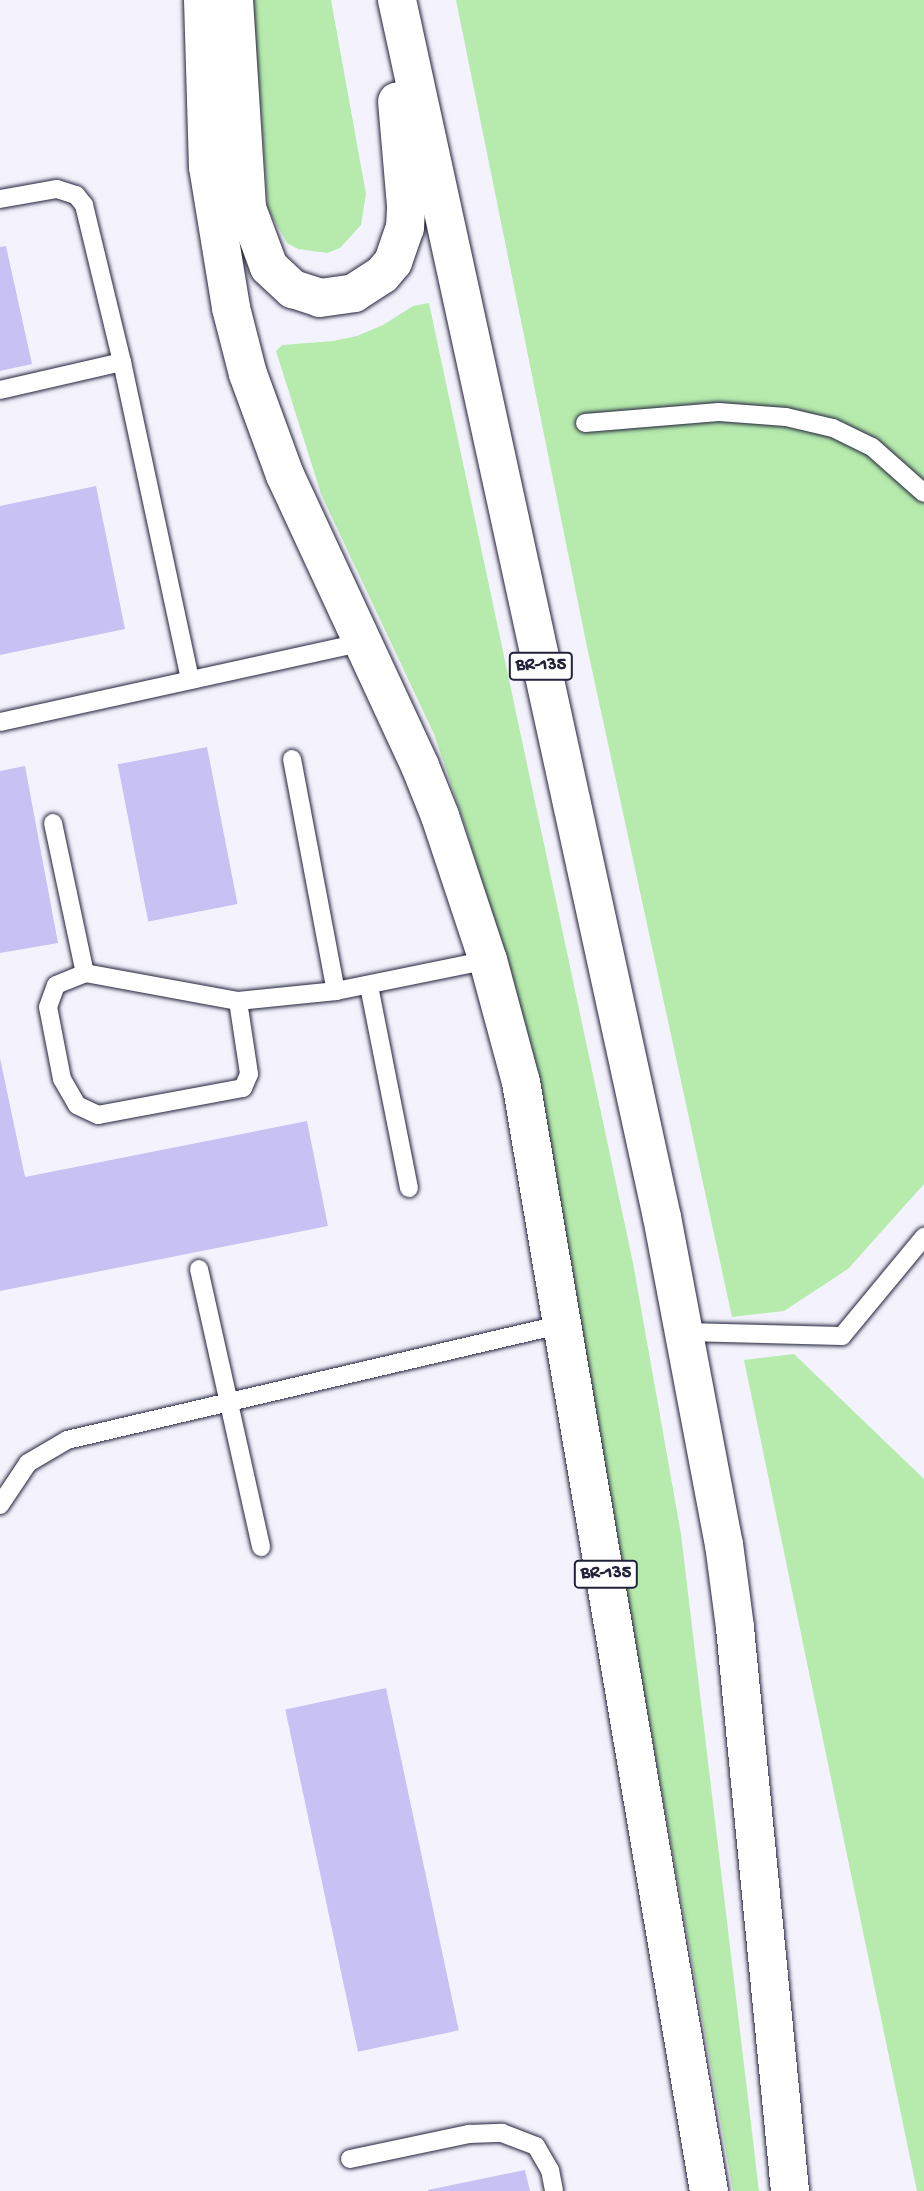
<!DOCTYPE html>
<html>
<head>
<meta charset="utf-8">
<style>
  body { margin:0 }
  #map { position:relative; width:924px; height:2191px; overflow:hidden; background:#f4f3fd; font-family:"Gochi Hand",sans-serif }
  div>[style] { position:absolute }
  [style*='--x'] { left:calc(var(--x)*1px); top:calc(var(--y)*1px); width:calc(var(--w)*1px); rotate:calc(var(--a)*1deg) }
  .green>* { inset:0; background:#b6ebad }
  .building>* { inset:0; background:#c8c1f3; transform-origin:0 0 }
  .roads { filter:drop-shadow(0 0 2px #22223b) drop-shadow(0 0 2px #22223b) }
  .service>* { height:18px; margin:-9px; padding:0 9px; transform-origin:9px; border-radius:9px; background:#fff }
  .trunk>* { height:38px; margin:-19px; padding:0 19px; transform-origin:19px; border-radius:19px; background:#fff }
  span { translate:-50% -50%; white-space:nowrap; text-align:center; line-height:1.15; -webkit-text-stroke:5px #fff; paint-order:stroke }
  .shield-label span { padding:2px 5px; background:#fff; border:2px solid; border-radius:5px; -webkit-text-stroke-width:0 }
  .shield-label { font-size:18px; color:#22223b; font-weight:700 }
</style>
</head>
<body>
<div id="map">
  <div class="green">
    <div style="clip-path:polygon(253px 0,331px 0,366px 194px,361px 225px,340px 248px,327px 253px,298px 249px,287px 243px,268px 209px)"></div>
    <div style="clip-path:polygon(456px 0,924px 0,924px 1184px,848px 1269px,784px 1311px,732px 1317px,586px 642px)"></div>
    <div style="clip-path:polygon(429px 303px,633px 1263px,681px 1534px,759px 2191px,733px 2191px,526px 1031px,465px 825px,434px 734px,321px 494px,276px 351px,282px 345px,333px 341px,357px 336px,383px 325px,413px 306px)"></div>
    <div style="clip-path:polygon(794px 1354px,924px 1479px,924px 2191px,917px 2191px,744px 1360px)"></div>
  </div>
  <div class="building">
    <div style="clip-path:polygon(6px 246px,32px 364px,0 371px,0 247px)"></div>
    <div style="clip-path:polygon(96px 486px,125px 629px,0 655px,0 506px)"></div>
    <div style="left:207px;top:747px;width:160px;height:91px;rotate:79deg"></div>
    <div style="clip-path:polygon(25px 766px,58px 943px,0 953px,0 771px)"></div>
    <div style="clip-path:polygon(0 1058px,25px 1177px,307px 1121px,328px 1226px,0 1291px)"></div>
    <div style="left:386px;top:1688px;width:350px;height:103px;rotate:78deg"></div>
    <div style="clip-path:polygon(525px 2170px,530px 2191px,428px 2191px,428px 2190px)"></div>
  </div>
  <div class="roads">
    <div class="service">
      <div style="--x:0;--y:199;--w:58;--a:-10"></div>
      <div style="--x:57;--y:189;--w:20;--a:18"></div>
      <div style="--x:76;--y:195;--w:13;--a:51"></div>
      <div style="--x:84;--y:205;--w:162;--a:76.4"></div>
      <div style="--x:122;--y:362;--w:325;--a:77.9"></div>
      <div style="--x:0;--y:390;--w:125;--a:-12.9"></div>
      <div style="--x:585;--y:423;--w:134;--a:-4.7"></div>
      <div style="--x:719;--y:412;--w:67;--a:4.3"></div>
      <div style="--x:786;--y:417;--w:48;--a:13.2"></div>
      <div style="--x:833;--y:428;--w:43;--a:26"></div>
      <div style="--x:872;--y:447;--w:69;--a:41.5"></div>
      <div style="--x:0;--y:722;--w:372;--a:-12.4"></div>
      <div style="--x:292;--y:759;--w:236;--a:79.3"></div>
      <div style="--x:53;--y:823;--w:153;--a:78"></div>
      <div style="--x:369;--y:986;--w:206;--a:78.8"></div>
      <div style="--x:238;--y:1001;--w:74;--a:81.4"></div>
      <div style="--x:249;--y:1074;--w:15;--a:113"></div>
      <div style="--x:243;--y:1088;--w:147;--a:169.5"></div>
      <div style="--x:98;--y:1115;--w:23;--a:-155"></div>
      <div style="--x:77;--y:1105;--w:30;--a:-120"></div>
      <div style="--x:62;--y:1079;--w:73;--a:-101"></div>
      <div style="--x:48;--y:1007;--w:23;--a:-70"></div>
      <div style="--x:56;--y:985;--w:31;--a:-22"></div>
      <div style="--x:85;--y:973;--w:156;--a:10.4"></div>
      <div style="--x:238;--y:1001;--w:99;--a:-5.8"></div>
      <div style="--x:336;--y:991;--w:155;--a:-11.5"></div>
      <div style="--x:199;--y:1269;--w:285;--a:77.4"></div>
      <div style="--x:685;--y:1332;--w:157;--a:1.5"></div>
      <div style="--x:842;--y:1336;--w:129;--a:-50.4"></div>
      <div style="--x:0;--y:1505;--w:50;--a:-56.3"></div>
      <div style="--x:28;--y:1463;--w:45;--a:-30.5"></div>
      <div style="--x:67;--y:1440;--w:509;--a:-13.16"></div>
      <div style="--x:350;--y:2159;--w:122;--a:-11.9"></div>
      <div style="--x:469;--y:2134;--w:33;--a:-2"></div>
      <div style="--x:502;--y:2133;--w:36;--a:21"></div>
      <div style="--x:536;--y:2146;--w:28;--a:60"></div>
      <div style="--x:550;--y:2170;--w:21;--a:79"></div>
    </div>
    <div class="trunk">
      <div style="--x:203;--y:0;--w:167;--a:88.3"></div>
      <div style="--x:208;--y:167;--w:143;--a:80.7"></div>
      <div style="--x:231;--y:308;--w:68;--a:75.6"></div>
      <div style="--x:248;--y:374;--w:108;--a:69.9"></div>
      <div style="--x:285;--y:475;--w:321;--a:65.1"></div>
      <div style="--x:420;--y:766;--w:54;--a:68.2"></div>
      <div style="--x:440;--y:816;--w:152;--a:71.6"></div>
      <div style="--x:488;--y:960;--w:126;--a:74.9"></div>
      <div style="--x:521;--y:1082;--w:1125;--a:80.38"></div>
      <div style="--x:234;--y:0;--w:208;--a:86.4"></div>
      <div style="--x:247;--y:208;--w:63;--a:69.6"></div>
      <div style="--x:269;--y:267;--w:33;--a:43"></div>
      <div style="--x:293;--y:289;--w:28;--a:18"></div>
      <div style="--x:320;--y:298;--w:34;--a:-8"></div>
      <div style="--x:354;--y:293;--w:33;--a:-33"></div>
      <div style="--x:382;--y:275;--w:17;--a:-50"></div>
      <div style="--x:393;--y:262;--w:36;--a:-71"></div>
      <div style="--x:405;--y:228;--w:22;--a:-87"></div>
      <div style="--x:406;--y:206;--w:105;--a:-94.9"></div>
      <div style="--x:397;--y:0;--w:1246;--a:77.72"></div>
      <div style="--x:662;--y:1217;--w:333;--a:79.3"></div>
      <div style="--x:724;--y:1544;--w:85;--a:82.5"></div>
      <div style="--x:735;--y:1628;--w:566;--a:84.42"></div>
    </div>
  </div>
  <div class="shield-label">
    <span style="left:541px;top:666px">BR-135</span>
    <span style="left:606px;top:1574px">BR-135</span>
  </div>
</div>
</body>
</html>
